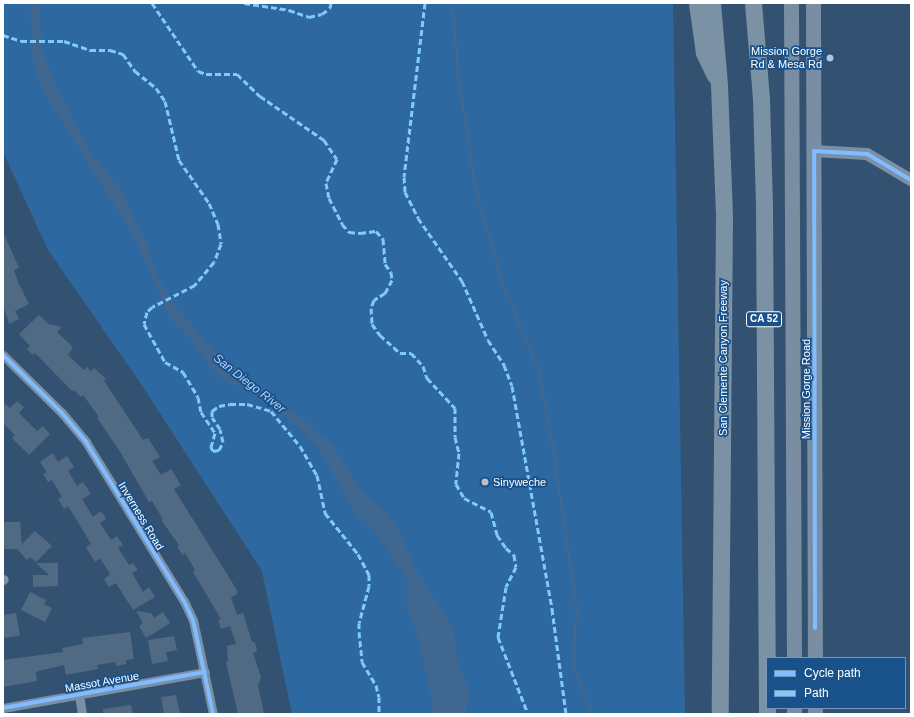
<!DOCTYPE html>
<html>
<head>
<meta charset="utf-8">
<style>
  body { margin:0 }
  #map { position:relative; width:914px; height:717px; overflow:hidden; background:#335271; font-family:Arial,sans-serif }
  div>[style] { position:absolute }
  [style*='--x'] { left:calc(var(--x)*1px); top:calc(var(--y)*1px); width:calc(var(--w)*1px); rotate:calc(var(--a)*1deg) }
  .green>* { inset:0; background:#2d68a1 }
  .water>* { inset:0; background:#3f6790 }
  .stream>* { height:3px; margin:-1.5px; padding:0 1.5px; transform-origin:1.5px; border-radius:1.5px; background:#3f6790 }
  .building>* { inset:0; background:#516a83 }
  .minor>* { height:9px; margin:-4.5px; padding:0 4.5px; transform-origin:4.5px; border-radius:4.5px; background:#7a90a6 }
  .tertiary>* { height:12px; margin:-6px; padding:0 6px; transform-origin:6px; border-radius:6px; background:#7a90a6 }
  .primary>* { height:15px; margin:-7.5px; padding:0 7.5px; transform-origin:7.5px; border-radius:7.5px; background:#798ea3 }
  .motorway>* { height:17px; margin:-8.5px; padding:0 8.5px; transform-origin:8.5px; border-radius:8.5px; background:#7b91a4 }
  .quiet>* { height:3px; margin-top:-1.5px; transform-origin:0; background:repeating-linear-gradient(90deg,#80caff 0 6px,transparent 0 9px) }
  .cycleway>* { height:4px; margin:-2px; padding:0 2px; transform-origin:2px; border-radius:2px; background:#80bcff }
  .dots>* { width:11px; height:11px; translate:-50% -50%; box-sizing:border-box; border:2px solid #19518b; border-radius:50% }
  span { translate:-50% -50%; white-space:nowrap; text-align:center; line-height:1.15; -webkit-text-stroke:3.5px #19518b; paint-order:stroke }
  .shield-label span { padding:1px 3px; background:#19518b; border:1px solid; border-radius:3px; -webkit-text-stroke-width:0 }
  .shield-label { font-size:10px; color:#fff; font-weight:700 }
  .poi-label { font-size:11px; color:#fff }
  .right { translate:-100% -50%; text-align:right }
  .left { translate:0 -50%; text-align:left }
  .street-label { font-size:11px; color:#fff }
  .water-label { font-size:12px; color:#afd3f5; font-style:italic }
  .frame { position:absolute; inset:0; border:4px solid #fff; pointer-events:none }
  .legend { position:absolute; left:766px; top:657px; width:140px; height:52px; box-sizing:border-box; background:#19518b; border:1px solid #7597b9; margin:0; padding:5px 7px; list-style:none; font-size:12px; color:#fff }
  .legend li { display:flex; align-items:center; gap:8px; height:20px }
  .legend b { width:20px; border:1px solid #7597b9 }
</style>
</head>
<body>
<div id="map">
  <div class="green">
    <div style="clip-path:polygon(3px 3px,673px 3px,685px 714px,292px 714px,262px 571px,139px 381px,48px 250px,3px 152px)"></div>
  </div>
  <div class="water">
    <div style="clip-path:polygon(30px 3px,39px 3px,43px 51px,53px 79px,90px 152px,125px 194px,130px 211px,148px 245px,157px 276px,177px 308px,226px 363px,259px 385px,271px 398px,293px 411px,332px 444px,360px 488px,386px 511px,399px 532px,416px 569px,454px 629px,457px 659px,469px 691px,465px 714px,432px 714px,432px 700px,419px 641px,407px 607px,407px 579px,374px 531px,356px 515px,319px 449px,278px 409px,254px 393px,224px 380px,211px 369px,185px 332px,170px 319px,135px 238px,47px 98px,33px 65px)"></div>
  </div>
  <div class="stream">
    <div style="--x:452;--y:3;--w:74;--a:85.4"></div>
    <div style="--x:458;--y:77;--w:112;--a:81.3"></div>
    <div style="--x:475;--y:188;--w:99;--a:74.1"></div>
    <div style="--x:502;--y:283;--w:96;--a:67.4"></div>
    <div style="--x:539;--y:372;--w:73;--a:79.8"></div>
    <div style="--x:552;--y:444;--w:165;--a:81.6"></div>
    <div style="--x:576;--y:607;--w:57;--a:93"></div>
    <div style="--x:573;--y:664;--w:53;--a:69.2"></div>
  </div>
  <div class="building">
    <div style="clip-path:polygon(3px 232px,19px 268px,14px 270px,19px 284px,29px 304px,15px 311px,19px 319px,9px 324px,3px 305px)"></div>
    <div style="clip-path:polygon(39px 315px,49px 324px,62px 327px,57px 332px,73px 347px,68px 355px,84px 370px,87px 367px,91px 371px,94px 368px,106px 379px,104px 381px,143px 440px,148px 438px,160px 457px,152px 461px,161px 475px,171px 469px,181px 485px,174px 489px,237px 590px,237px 594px,231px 597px,237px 615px,243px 613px,252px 642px,255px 642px,257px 652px,253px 653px,261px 677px,258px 685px,264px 714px,238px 714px,226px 662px,228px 661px,227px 646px,236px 644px,230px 626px,221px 629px,218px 620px,221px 619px,193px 572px,195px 570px,185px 553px,182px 555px,177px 546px,179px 545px,161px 520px,163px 519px,152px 501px,149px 502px,119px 450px,97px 418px,99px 417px,83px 395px,81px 397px,74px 390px,72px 391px,35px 353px,33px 355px,27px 349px,30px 346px,19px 334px)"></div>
    <div style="clip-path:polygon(17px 401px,24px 407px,19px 413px,37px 431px,43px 426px,50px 434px,29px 455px,12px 438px,15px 435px,3px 423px,3px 402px,10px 408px)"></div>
    <div style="clip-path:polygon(53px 453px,58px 462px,67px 456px,74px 467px,68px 471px,77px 486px,83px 482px,91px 494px,82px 499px,93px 517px,101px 511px,106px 519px,100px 523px,111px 540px,117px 536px,123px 545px,118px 548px,129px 565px,133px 563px,138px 570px,132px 573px,143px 592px,149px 587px,155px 597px,133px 610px,116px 583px,109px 587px,104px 579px,110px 574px,100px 558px,95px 562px,86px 547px,91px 544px,84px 532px,68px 506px,64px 509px,58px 499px,62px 497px,52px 480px,48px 482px,43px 474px,47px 472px,40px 462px)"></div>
    <div style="clip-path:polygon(3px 522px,20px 522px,22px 544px,35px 531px,52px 546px,36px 562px,30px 557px,27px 560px,17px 549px,3px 549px)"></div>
    <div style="clip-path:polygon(36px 563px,58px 563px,58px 586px,33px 587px,33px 575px,49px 575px)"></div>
    <div style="clip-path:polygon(30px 592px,46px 600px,44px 604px,52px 608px,45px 622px,21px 610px)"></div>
    <div style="clip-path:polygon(136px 611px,151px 613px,154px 618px,163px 612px,170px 623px,146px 638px,139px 626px,143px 623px)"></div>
    <div style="clip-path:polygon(16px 613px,20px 636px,3px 638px,3px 615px)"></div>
    <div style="clip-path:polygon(130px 632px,134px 659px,126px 660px,126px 664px,116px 666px,115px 662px,97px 665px,98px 669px,66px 675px,64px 665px,38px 671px,36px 672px,37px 681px,3px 687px,3px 660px,63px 652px,62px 648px,83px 644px,82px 638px)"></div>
    <div style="clip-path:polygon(174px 636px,177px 650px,166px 652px,168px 661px,152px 664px,148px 640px)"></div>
    <div style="clip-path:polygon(176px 695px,180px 714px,164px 714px,161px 697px)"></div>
    <div style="clip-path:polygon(131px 705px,133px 714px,103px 714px,103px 709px)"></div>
  </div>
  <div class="minor">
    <div style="--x:3;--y:355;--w:83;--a:44.5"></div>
    <div style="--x:62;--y:413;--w:38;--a:50"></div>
    <div style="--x:86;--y:442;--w:187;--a:58.4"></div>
    <div style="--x:184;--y:601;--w:21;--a:65"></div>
    <div style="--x:193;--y:620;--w:96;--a:78"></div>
    <div style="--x:3;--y:580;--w:1;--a:-45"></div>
    <div style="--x:79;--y:695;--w:19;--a:81"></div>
    <div style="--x:3;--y:708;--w:205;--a:-10.1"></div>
  </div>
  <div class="tertiary">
    <div style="--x:814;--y:151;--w:53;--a:3.2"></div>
    <div style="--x:867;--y:154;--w:51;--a:30.6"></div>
  </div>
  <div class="primary">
    <div style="--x:791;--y:3;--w:655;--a:89.74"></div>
    <div style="--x:813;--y:3;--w:655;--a:89.83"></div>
    <div style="--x:794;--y:708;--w:6;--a:90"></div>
    <div style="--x:815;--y:708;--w:6;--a:90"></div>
  </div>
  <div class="motorway">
    <div style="--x:697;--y:3;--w:50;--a:82"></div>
    <div style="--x:704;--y:53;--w:25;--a:64"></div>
    <div style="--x:712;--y:3;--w:82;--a:85.1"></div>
    <div style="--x:719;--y:85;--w:133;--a:87.8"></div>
    <div style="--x:724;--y:218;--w:496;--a:90.5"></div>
    <div style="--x:753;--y:3;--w:95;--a:85.2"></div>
    <div style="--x:761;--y:98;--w:107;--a:88.4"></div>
    <div style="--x:764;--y:205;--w:509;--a:89.66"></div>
  </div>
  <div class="quiet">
    <div style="--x:152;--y:3;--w:82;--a:55.9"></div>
    <div style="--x:198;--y:71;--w:9;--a:21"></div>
    <div style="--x:206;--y:74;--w:31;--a:0"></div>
    <div style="--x:237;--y:74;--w:32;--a:44"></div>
    <div style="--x:260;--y:96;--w:78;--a:34.5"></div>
    <div style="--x:324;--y:140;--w:23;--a:56"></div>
    <div style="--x:337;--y:159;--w:26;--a:115"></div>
    <div style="--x:326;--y:183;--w:15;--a:79"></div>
    <div style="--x:329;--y:198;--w:29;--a:63"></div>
    <div style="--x:342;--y:224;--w:11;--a:49"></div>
    <div style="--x:349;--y:232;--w:11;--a:5"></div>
    <div style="--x:360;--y:233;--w:16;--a:-7"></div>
    <div style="--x:376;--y:231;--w:11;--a:49"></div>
    <div style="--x:383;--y:239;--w:25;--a:85"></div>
    <div style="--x:385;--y:264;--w:10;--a:53"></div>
    <div style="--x:391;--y:272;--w:8;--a:83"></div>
    <div style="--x:392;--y:280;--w:15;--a:118"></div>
    <div style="--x:385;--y:293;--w:13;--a:148"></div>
    <div style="--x:374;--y:300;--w:9;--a:111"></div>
    <div style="--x:371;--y:308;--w:16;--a:86"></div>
    <div style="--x:372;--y:324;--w:14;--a:54"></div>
    <div style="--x:380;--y:335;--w:27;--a:42"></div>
    <div style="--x:400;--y:353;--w:11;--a:0"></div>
    <div style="--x:411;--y:353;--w:18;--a:47"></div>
    <div style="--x:423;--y:366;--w:13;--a:72"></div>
    <div style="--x:427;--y:378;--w:41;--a:47"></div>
    <div style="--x:455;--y:408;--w:29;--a:90"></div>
    <div style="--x:455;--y:437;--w:16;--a:76"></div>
    <div style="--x:459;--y:453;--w:31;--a:96"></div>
    <div style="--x:456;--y:484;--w:16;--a:60"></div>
    <div style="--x:464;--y:498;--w:30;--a:27"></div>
    <div style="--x:491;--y:512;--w:24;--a:75"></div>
    <div style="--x:497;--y:535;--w:16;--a:55"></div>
    <div style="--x:506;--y:548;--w:11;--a:41"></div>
    <div style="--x:514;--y:555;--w:12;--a:81"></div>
    <div style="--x:516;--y:567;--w:22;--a:117"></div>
    <div style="--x:506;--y:587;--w:51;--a:99.1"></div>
    <div style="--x:498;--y:637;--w:83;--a:68.7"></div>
    <div style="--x:244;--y:3;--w:46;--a:8.8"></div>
    <div style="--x:289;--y:10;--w:21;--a:19"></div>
    <div style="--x:309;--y:17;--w:13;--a:-13"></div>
    <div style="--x:322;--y:14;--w:10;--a:-37"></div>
    <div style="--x:330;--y:8;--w:5;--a:-79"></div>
    <div style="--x:425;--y:3;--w:175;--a:96.9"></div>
    <div style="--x:404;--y:177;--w:15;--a:86"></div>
    <div style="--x:405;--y:192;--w:29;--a:63"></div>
    <div style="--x:418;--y:218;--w:77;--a:55.1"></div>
    <div style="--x:462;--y:281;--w:64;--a:66.2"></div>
    <div style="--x:488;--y:340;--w:30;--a:57"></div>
    <div style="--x:504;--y:365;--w:22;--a:69"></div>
    <div style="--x:512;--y:386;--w:227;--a:79.8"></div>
    <div style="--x:552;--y:609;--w:106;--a:82.4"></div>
    <div style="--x:3;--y:35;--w:19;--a:18"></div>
    <div style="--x:21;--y:41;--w:43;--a:0"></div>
    <div style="--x:64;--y:41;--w:28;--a:19"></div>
    <div style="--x:90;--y:50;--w:20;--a:0"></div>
    <div style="--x:110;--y:50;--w:14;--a:17"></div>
    <div style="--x:123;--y:54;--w:21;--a:55"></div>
    <div style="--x:135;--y:71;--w:27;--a:39"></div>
    <div style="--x:156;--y:88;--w:16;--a:55"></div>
    <div style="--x:165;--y:101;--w:61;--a:76.7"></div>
    <div style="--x:179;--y:160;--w:52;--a:55.1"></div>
    <div style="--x:209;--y:203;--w:23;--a:67"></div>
    <div style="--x:218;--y:224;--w:20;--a:81"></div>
    <div style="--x:221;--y:244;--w:19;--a:111"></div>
    <div style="--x:214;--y:262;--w:30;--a:130"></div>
    <div style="--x:195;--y:285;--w:48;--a:152.9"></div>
    <div style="--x:152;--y:307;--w:7;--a:135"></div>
    <div style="--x:147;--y:312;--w:12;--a:104"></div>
    <div style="--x:144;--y:324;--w:43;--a:61.1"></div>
    <div style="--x:165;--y:362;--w:21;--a:29"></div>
    <div style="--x:183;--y:372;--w:29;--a:59"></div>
    <div style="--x:198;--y:397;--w:15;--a:79"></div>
    <div style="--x:201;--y:412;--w:25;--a:56"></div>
    <div style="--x:215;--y:433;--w:15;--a:106"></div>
    <div style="--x:211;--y:447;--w:4;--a:63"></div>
    <div style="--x:213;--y:451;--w:6;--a:-9"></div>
    <div style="--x:219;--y:450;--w:9;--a:-63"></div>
    <div style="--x:223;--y:442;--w:13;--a:-103"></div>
    <div style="--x:220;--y:429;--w:14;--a:-124"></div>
    <div style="--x:212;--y:417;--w:6;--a:-90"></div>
    <div style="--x:212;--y:411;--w:9;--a:-36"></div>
    <div style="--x:219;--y:406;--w:11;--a:-10"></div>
    <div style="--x:230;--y:404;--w:17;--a:0"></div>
    <div style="--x:247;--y:404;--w:25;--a:16"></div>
    <div style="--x:271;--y:411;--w:45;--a:50.4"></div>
    <div style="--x:300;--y:446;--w:34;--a:60"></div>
    <div style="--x:317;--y:475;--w:39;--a:78"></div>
    <div style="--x:325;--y:513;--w:53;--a:51.2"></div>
    <div style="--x:358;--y:554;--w:24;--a:62"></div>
    <div style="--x:369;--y:575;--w:11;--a:90"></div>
    <div style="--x:369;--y:586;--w:38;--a:105"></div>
    <div style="--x:359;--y:623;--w:9;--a:90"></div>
    <div style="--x:359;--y:632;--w:30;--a:84"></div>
    <div style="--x:362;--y:662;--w:27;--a:59"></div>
    <div style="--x:376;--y:685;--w:12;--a:76"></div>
    <div style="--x:379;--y:697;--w:17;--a:90"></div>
  </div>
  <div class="cycleway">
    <div style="--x:3;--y:355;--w:83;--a:44.5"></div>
    <div style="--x:62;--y:413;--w:38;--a:50"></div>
    <div style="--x:86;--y:442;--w:187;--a:58.4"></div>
    <div style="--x:184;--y:601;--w:21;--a:65"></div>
    <div style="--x:193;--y:620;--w:96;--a:78"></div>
    <div style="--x:815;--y:628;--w:477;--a:-90.1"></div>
    <div style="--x:814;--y:151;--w:53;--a:3.2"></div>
    <div style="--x:867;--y:154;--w:51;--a:30.6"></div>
    <div style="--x:3;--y:708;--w:205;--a:-10.1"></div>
  </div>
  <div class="dots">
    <div style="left:830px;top:58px;background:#b8c2cd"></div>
    <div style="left:485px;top:482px;background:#b8c2cd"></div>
  </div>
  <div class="shield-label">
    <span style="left:764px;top:319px">CA 52</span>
  </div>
  <div class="poi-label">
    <span class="right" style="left:822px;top:58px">Mission Gorge<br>Rd &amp; Mesa Rd</span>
    <span class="left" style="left:493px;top:482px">Sinyweche</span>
  </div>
  <div class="street-label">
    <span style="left:723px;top:358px;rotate:-90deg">San Clemente Canyon Freeway</span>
    <span style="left:806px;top:389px;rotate:-90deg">Mission Gorge Road</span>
    <span style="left:141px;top:516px;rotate:59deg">Inverness Road</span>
    <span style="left:102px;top:682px;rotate:-10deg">Massot Avenue</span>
  </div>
  <div class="water-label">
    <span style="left:249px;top:384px;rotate:38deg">San Diego River</span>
  </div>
  <div class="frame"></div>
  <ul class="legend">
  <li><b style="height:5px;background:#80bcff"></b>Cycle path</li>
  <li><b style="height:5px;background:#80caff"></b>Path</li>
  </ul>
</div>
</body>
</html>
